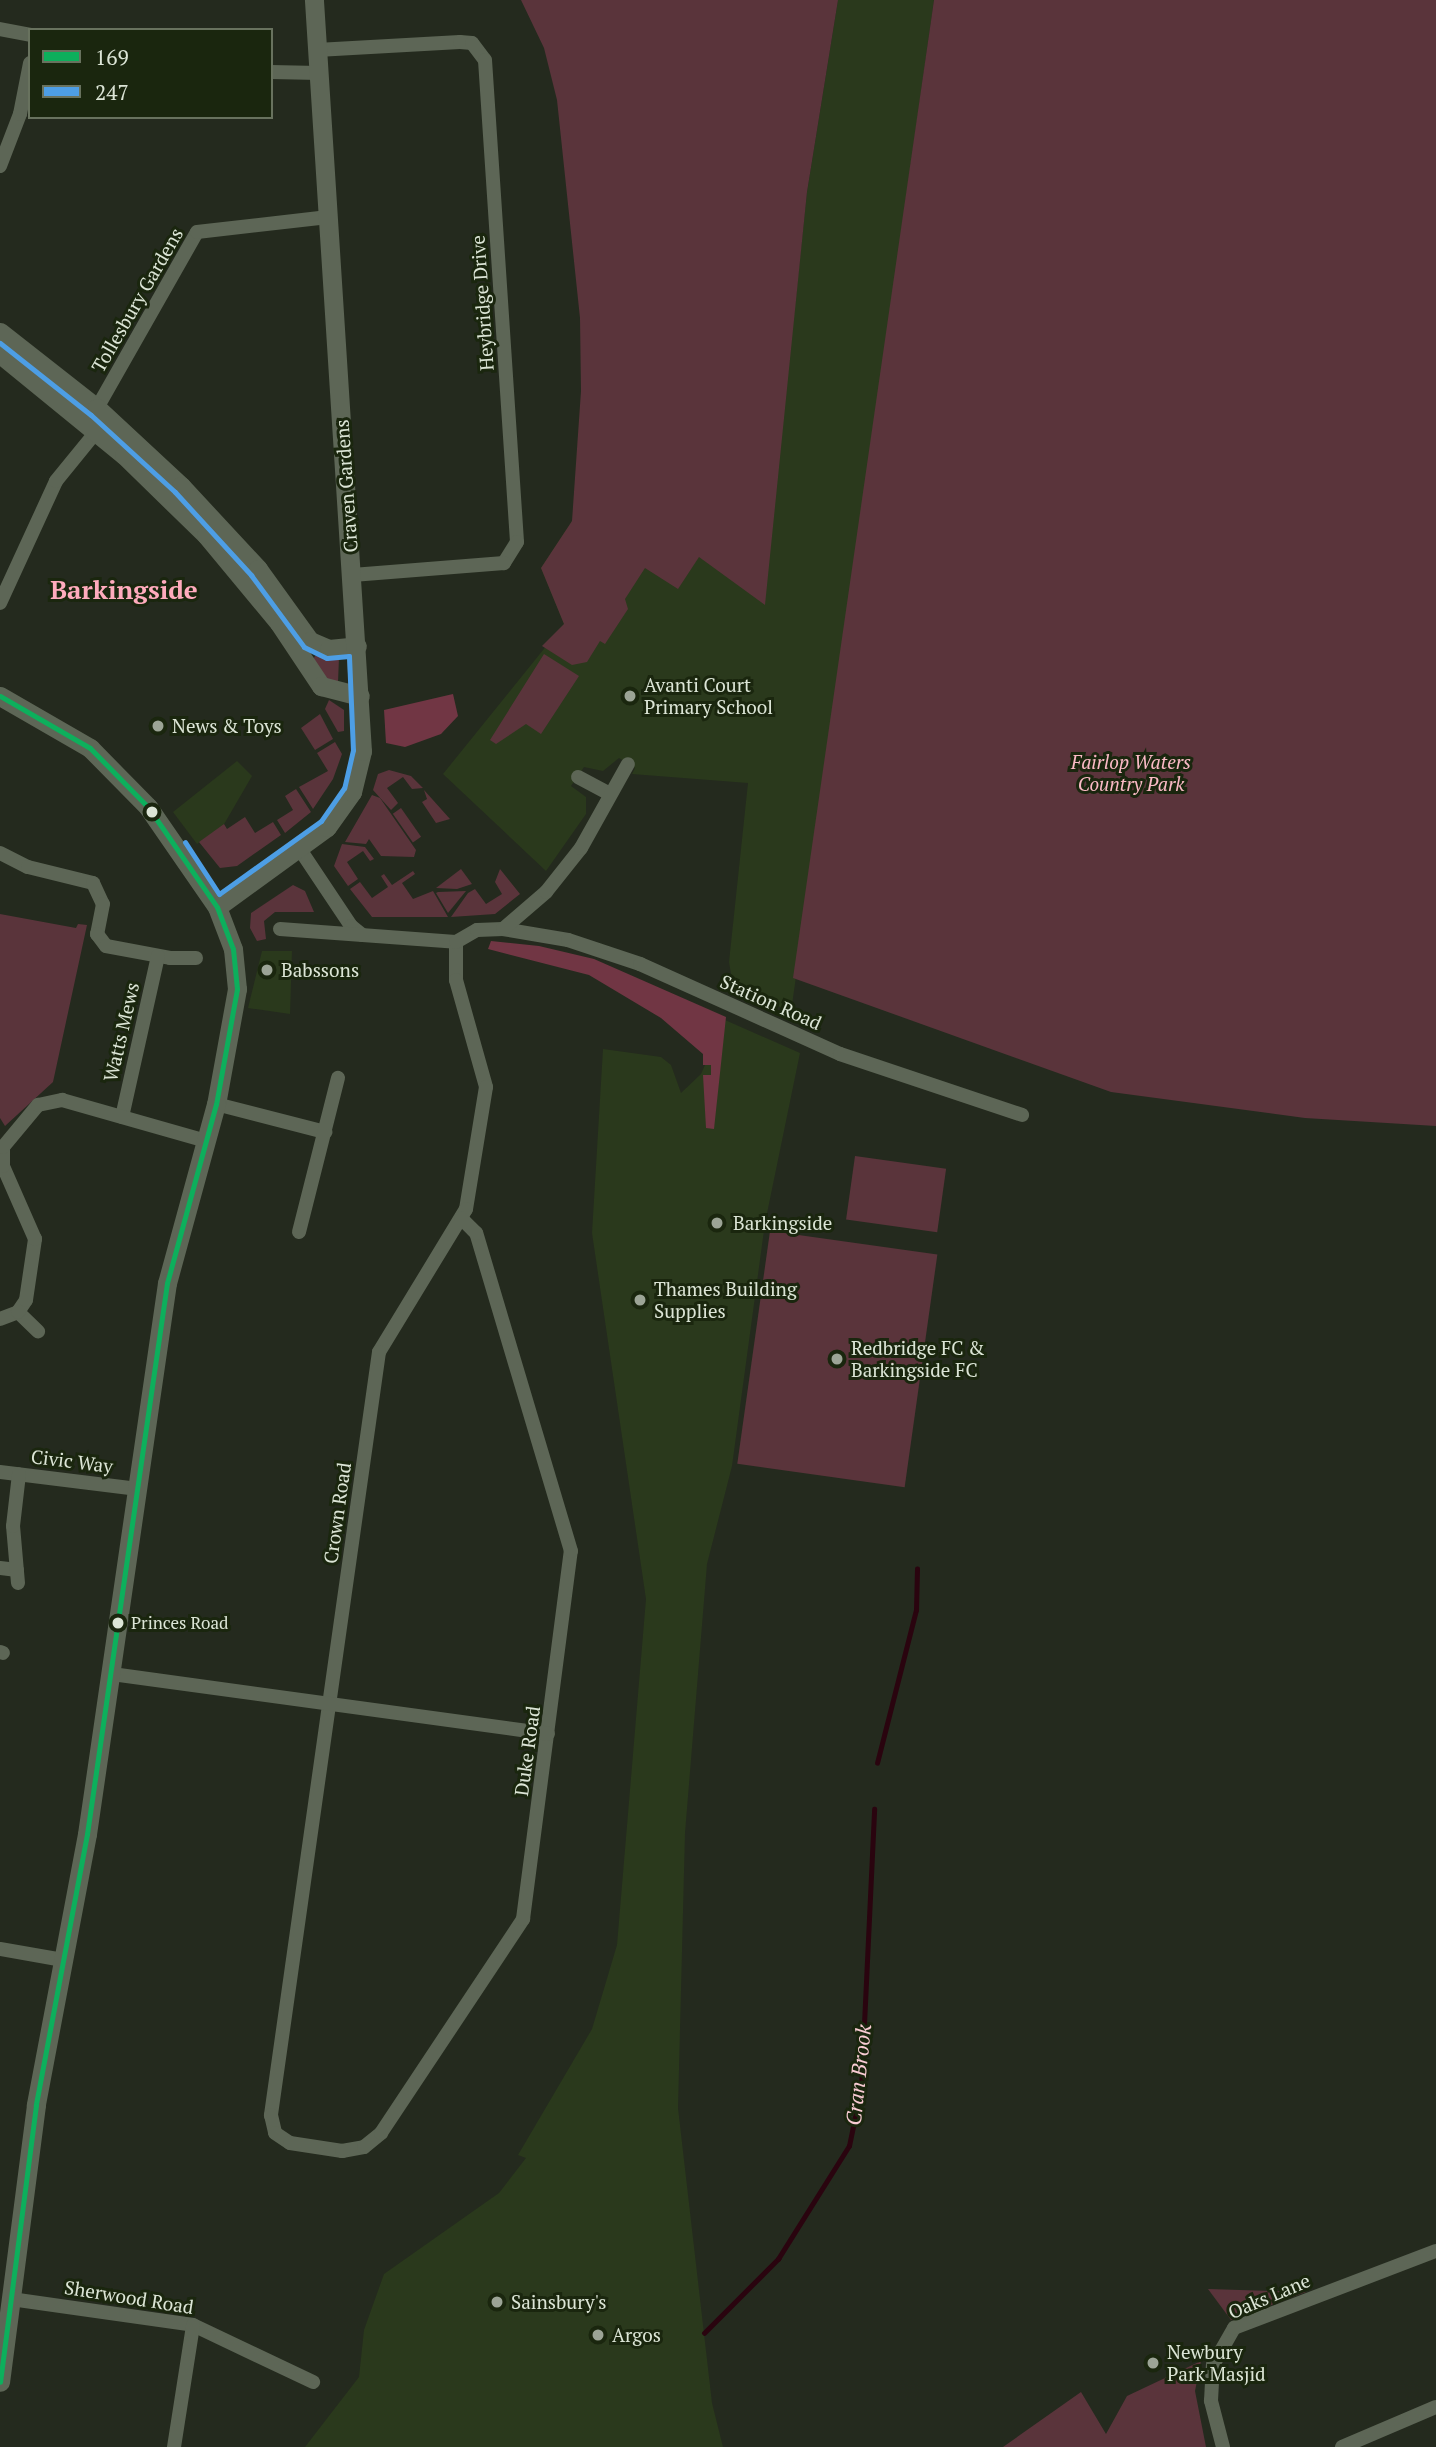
<!DOCTYPE html>
<html>
<head>
<meta charset="utf-8">
<style>
  body { margin:0 }
  #map { position:relative; width:1436px; height:2447px; overflow:hidden; background:#242a1e; font-family:"PT Serif",serif }
  div>[style] { position:absolute }
  [style*='--x'] { left:calc(var(--x)*1px); top:calc(var(--y)*1px); width:calc(var(--w)*1px); rotate:calc(var(--a)*1deg) }
  .built>* { inset:0; background:#2a391c }
  .green>* { inset:0; background:#5a343b; transform-origin:0 0 }
  .forest>* { inset:0; background:#713644 }
  .stream>* { height:4.5px; margin:-2.25px; padding:0 2.25px; transform-origin:2.25px; border-radius:2.25px; background:#2a040f }
  .minor>* { height:14px; margin:-7px; padding:0 7px; transform-origin:7px; border-radius:7px; background:#5d6656 }
  .tertiary>* { height:19px; margin:-9.5px; padding:0 9.5px; transform-origin:9.5px; border-radius:9.5px; background:#5d6656 }
  .bus-1>* { height:5px; margin:-2.5px; padding:0 2.5px; transform-origin:2.5px; border-radius:2.5px; background:#0daf5c }
  .bus-2>* { height:5px; margin:-2.5px; padding:0 2.5px; transform-origin:2.5px; border-radius:2.5px; background:#4d9ee5 }
  .dots>* { width:19px; height:19px; translate:-50% -50%; box-sizing:border-box; border:4px solid #1a260e; border-radius:50% }
  span { translate:-50% -50%; white-space:nowrap; text-align:center; line-height:1.15; -webkit-text-stroke:6px #1a260e; paint-order:stroke }
  .bus-label { font-size:17px; color:#dce5d6 }
  .left { translate:0 -50%; text-align:left }
  .street-label { font-size:19px; color:#dce5d6 }
  .poi-label { font-size:19px; color:#dce5d6 }
  .park-label { font-size:19px; color:#fbbac6; font-style:italic }
  .water-label { font-size:21px; color:#f9ccd4; font-style:italic }
  .district-label { font-size:26px; color:#ffabbd; font-weight:700 }
  .legend { position:absolute; left:28px; top:28px; width:245px; height:91px; box-sizing:border-box; background:#1a260e; border:2px solid #68725e; margin:0; padding:9px 12px; list-style:none; font-size:21px; color:#dce5d6 }
  .legend li { display:flex; align-items:center; gap:14px; height:35px }
  .legend b { width:35px; border:2px solid #68725e }
</style>
</head>
<body>
<div id="map">
  <div class="built">
    <div style="clip-path:polygon(838px 0,934px 0,791px 1012px,733px 986px,729px 962px,748px 783px,632px 774px,635px 768px,619px 758px,603px 771px,584px 767px,571px 786px,586px 797px,586px 814px,546px 871px,443px 774px,564px 624px,541px 568px,572px 521px,776px 483px,807px 192px)"></div>
    <div style="clip-path:polygon(237px 761px,252px 776px,223px 826px,197px 844px,173px 812px)"></div>
    <div style="clip-path:polygon(262px 951px,292px 951px,290px 1014px,248px 1008px)"></div>
    <div style="clip-path:polygon(725px 1020px,800px 1053px,765px 1223px,732px 1466px,707px 1564px,685px 1833px,678px 2108px,712px 2403px,723px 2447px,305px 2447px,359px 2377px,364px 2330px,384px 2274px,499px 2193px,526px 2158px,518px 2155px,592px 2029px,617px 1945px,646px 1599px,592px 1233px,603px 1049px,661px 1057px,671px 1065px,681px 1093px,701px 1074px)"></div>
  </div>
  <div class="green">
    <div style="clip-path:polygon(521px 0,838px 0,807px 192px,765px 605px,699px 557px,678px 589px,645px 568px,625px 599px,628px 609px,605px 644px,600px 641px,587px 662px,572px 665px,542px 646px,564px 624px,541px 568px,572px 521px,581px 391px,580px 318px,557px 100px,544px 48px)"></div>
    <div style="clip-path:polygon(934px 0,1436px 0,1436px 1126px,1305px 1118px,1111px 1092px,793px 978px)"></div>
    <div style="clip-path:polygon(544px 654px,579px 676px,541px 734px,526px 724px,496px 744px,490px 740px)"></div>
    <div style="clip-path:polygon(316px 655px,339px 658px,338px 682px,330px 683px,313px 659px)"></div>
    <div style="clip-path:polygon(329px 700px,344px 710px,344px 731px,338px 732px,325px 709px)"></div>
    <div style="clip-path:polygon(320px 714px,333px 739px,315px 750px,301px 728px)"></div>
    <div style="clip-path:polygon(335px 742px,342px 754px,333px 779px,313px 809px,299px 787px,328px 771px,317px 753px)"></div>
    <div style="clip-path:polygon(389px 770px,411px 776px,423px 788px,412px 789px,403px 777px,387px 788px,398px 803px,391px 810px,373px 790px,378px 774px)"></div>
    <div style="clip-path:polygon(296px 789px,311px 812px,285px 833px,277px 820px,293px 810px,285px 796px)"></div>
    <div style="clip-path:polygon(424px 790px,450px 819px,436px 823px,422px 802px,427px 799px)"></div>
    <div style="clip-path:polygon(372px 795px,380px 798px,416px 850px,414px 857px,381px 856px,369px 839px,366px 844px,345px 842px)"></div>
    <div style="left:401px;top:808px;width:35px;height:10px;rotate:55deg"></div>
    <div style="clip-path:polygon(245px 817px,255px 833px,273px 822px,281px 835px,237px 866px,220px 868px,199px 842px,224px 824px,227px 829px)"></div>
    <div style="clip-path:polygon(342px 844px,365px 847px,374px 859px,370px 861px,363px 851px,347px 862px,358px 879px,348px 886px,334px 866px)"></div>
    <div style="clip-path:polygon(461px 869px,472px 884px,457px 889px,436px 888px)"></div>
    <div style="clip-path:polygon(500px 869px,520px 894px,495px 914px,451px 917px,468px 893px,475px 889px,486px 904px,502px 894px,495px 882px)"></div>
    <div style="clip-path:polygon(413px 871px,415px 874px,402px 883px,413px 899px,433px 891px,448px 917px,372px 917px,350px 889px,360px 882px,372px 898px,388px 887px,381px 876px,384px 874px,392px 885px)"></div>
    <div style="clip-path:polygon(293px 885px,305px 891px,314px 912px,275px 912px,264px 921px,266px 939px,257px 941px,250px 928px,251px 913px)"></div>
    <div style="clip-path:polygon(466px 891px,448px 913px,436px 893px,438px 892px)"></div>
    <div style="clip-path:polygon(0 914px,76px 928px,78px 924px,87px 925px,53px 1082px,5px 1126px,0 1118px)"></div>
    <div style="left:855px;top:1156px;width:92px;height:64px;rotate:8deg"></div>
    <div style="left:770px;top:1231px;width:169px;height:235px;rotate:8deg"></div>
    <div style="clip-path:polygon(1208px 2289px,1306px 2292px,1231px 2320px)"></div>
    <div style="clip-path:polygon(1201px 2361px,1195px 2391px,1206px 2447px,1003px 2447px,1081px 2392px,1106px 2434px,1127px 2396px)"></div>
  </div>
  <div class="forest">
    <div style="clip-path:polygon(453px 694px,458px 716px,441px 734px,405px 747px,386px 743px,384px 710px)"></div>
    <div style="clip-path:polygon(491px 941px,539px 946px,594px 959px,726px 1017px,714px 1129px,706px 1128px,703px 1075px,711px 1075px,711px 1065px,703px 1065px,703px 1054px,661px 1018px,589px 975px,488px 949px)"></div>
  </div>
  <div class="stream">
    <div style="--x:877;--y:1763;--w:158;--a:-75.7"></div>
    <div style="--x:916;--y:1610;--w:41;--a:-88.6"></div>
    <div style="--x:704;--y:2333;--w:105;--a:-45"></div>
    <div style="--x:778;--y:2259;--w:133;--a:-57.9"></div>
    <div style="--x:849;--y:2146;--w:59;--a:-78.3"></div>
    <div style="--x:861;--y:2088;--w:279;--a:-87.3"></div>
  </div>
  <div class="minor">
    <div style="--x:0;--y:29;--w:31;--a:11"></div>
    <div style="--x:317;--y:50;--w:143;--a:-3.2"></div>
    <div style="--x:460;--y:42;--w:12;--a:5"></div>
    <div style="--x:472;--y:43;--w:21;--a:53"></div>
    <div style="--x:485;--y:60;--w:483;--a:86.2"></div>
    <div style="--x:517;--y:542;--w:25;--a:122"></div>
    <div style="--x:504;--y:563;--w:152;--a:175.5"></div>
    <div style="--x:271;--y:72;--w:48;--a:1.2"></div>
    <div style="--x:0;--y:166;--w:56;--a:-69"></div>
    <div style="--x:20;--y:114;--w:52;--a:-78.9"></div>
    <div style="--x:0;--y:603;--w:134;--a:-65.3"></div>
    <div style="--x:56;--y:481;--w:63;--a:-50.8"></div>
    <div style="--x:96;--y:432;--w:24;--a:-88"></div>
    <div style="--x:97;--y:408;--w:202;--a:-60.4"></div>
    <div style="--x:197;--y:232;--w:132;--a:-6.5"></div>
    <div style="--x:578;--y:777;--w:34;--a:28"></div>
    <div style="--x:299;--y:848;--w:94;--a:56.3"></div>
    <div style="--x:351;--y:926;--w:14;--a:39"></div>
    <div style="--x:0;--y:853;--w:31;--a:27"></div>
    <div style="--x:28;--y:867;--w:67;--a:13.8"></div>
    <div style="--x:93;--y:883;--w:23;--a:65"></div>
    <div style="--x:103;--y:904;--w:31;--a:101"></div>
    <div style="--x:97;--y:934;--w:15;--a:53"></div>
    <div style="--x:106;--y:946;--w:65;--a:10.6"></div>
    <div style="--x:170;--y:958;--w:26;--a:0"></div>
    <div style="--x:280;--y:929;--w:176;--a:4.2"></div>
    <div style="--x:503;--y:929;--w:66;--a:9.6"></div>
    <div style="--x:568;--y:940;--w:76;--a:18.4"></div>
    <div style="--x:640;--y:964;--w:219;--a:24.2"></div>
    <div style="--x:840;--y:1054;--w:192;--a:18.5"></div>
    <div style="--x:456;--y:942;--w:38;--a:90"></div>
    <div style="--x:456;--y:980;--w:111;--a:74.3"></div>
    <div style="--x:486;--y:1087;--w:124;--a:99.3"></div>
    <div style="--x:466;--y:1209;--w:167;--a:121.3"></div>
    <div style="--x:379;--y:1352;--w:771;--a:98.06"></div>
    <div style="--x:271;--y:2115;--w:18;--a:77"></div>
    <div style="--x:275;--y:2133;--w:18;--a:34"></div>
    <div style="--x:290;--y:2143;--w:53;--a:8.7"></div>
    <div style="--x:342;--y:2151;--w:22;--a:-10"></div>
    <div style="--x:364;--y:2147;--w:22;--a:-39"></div>
    <div style="--x:381;--y:2133;--w:257;--a:-56.4"></div>
    <div style="--x:523;--y:1919;--w:371;--a:-82.6"></div>
    <div style="--x:571;--y:1551;--w:332;--a:-106.6"></div>
    <div style="--x:476;--y:1233;--w:21;--a:-135"></div>
    <div style="--x:456;--y:942;--w:24;--a:-30"></div>
    <div style="--x:477;--y:930;--w:26;--a:-2"></div>
    <div style="--x:503;--y:929;--w:57;--a:-40.7"></div>
    <div style="--x:546;--y:892;--w:56;--a:-51.5"></div>
    <div style="--x:581;--y:848;--w:96;--a:-60.8"></div>
    <div style="--x:216;--y:1104;--w:113;--a:14.4"></div>
    <div style="--x:122;--y:1117;--w:165;--a:-77.4"></div>
    <div style="--x:299;--y:1232;--w:159;--a:-75.8"></div>
    <div style="--x:18;--y:1312;--w:28;--a:44"></div>
    <div style="--x:0;--y:1319;--w:19;--a:-21"></div>
    <div style="--x:18;--y:1312;--w:14;--a:-56"></div>
    <div style="--x:26;--y:1300;--w:62;--a:-81.6"></div>
    <div style="--x:35;--y:1239;--w:80;--a:-113.7"></div>
    <div style="--x:3;--y:1166;--w:19;--a:-90"></div>
    <div style="--x:3;--y:1147;--w:55;--a:-50.2"></div>
    <div style="--x:38;--y:1105;--w:25;--a:-12"></div>
    <div style="--x:62;--y:1100;--w:150;--a:15.9"></div>
    <div style="--x:0;--y:1472;--w:139;--a:7"></div>
    <div style="--x:0;--y:1568;--w:17;--a:7"></div>
    <div style="--x:18;--y:1583;--w:57;--a:-95"></div>
    <div style="--x:13;--y:1526;--w:52;--a:-83.4"></div>
    <div style="--x:0;--y:1652;--w:3;--a:18"></div>
    <div style="--x:112;--y:1674;--w:440;--a:7.8"></div>
    <div style="--x:0;--y:1949;--w:64;--a:9.9"></div>
    <div style="--x:11;--y:2299;--w:184;--a:8.1"></div>
    <div style="--x:193;--y:2325;--w:133;--a:25.4"></div>
    <div style="--x:174;--y:2447;--w:123;--a:-81.1"></div>
    <div style="--x:1223;--y:2447;--w:48;--a:-104.6"></div>
    <div style="--x:1211;--y:2401;--w:36;--a:-87"></div>
    <div style="--x:1213;--y:2365;--w:43;--a:-60.4"></div>
    <div style="--x:1234;--y:2328;--w:216;--a:-20.9"></div>
    <div style="--x:1342;--y:2447;--w:102;--a:-23.1"></div>
  </div>
  <div class="tertiary">
    <div style="--x:0;--y:332;--w:123;--a:38.1"></div>
    <div style="--x:97;--y:408;--w:115;--a:42.9"></div>
    <div style="--x:181;--y:486;--w:113;--a:47.1"></div>
    <div style="--x:258;--y:569;--w:89;--a:54.2"></div>
    <div style="--x:310;--y:641;--w:21;--a:23"></div>
    <div style="--x:329;--y:649;--w:28;--a:-6"></div>
    <div style="--x:0;--y:354;--w:160;--a:39.2"></div>
    <div style="--x:124;--y:455;--w:115;--a:44.3"></div>
    <div style="--x:206;--y:535;--w:114;--a:50.3"></div>
    <div style="--x:279;--y:623;--w:76;--a:56.3"></div>
    <div style="--x:321;--y:686;--w:40;--a:14.4"></div>
    <div style="--x:0;--y:696;--w:104;--a:30"></div>
    <div style="--x:90;--y:748;--w:83;--a:45.5"></div>
    <div style="--x:148;--y:807;--w:121;--a:55.4"></div>
    <div style="--x:217;--y:907;--w:45;--a:69.1"></div>
    <div style="--x:233;--y:949;--w:40;--a:84.3"></div>
    <div style="--x:237;--y:989;--w:117;--a:100.3"></div>
    <div style="--x:216;--y:1104;--w:186;--a:105.3"></div>
    <div style="--x:167;--y:1283;--w:557;--a:98.26"></div>
    <div style="--x:87;--y:1834;--w:276;--a:100.7"></div>
    <div style="--x:36;--y:2105;--w:279;--a:97.4"></div>
    <div style="--x:217;--y:907;--w:136;--a:-36"></div>
    <div style="--x:327;--y:827;--w:43;--a:-54.5"></div>
    <div style="--x:352;--y:792;--w:42;--a:-76.3"></div>
    <div style="--x:362;--y:751;--w:753;--a:-93.66"></div>
  </div>
  <div class="bus-1">
    <div style="--x:0;--y:696;--w:104;--a:30"></div>
    <div style="--x:90;--y:748;--w:83;--a:45.5"></div>
    <div style="--x:148;--y:807;--w:121;--a:55.4"></div>
    <div style="--x:217;--y:907;--w:45;--a:69.1"></div>
    <div style="--x:233;--y:949;--w:40;--a:84.3"></div>
    <div style="--x:237;--y:989;--w:117;--a:100.3"></div>
    <div style="--x:216;--y:1104;--w:186;--a:105.3"></div>
    <div style="--x:167;--y:1283;--w:557;--a:98.26"></div>
    <div style="--x:87;--y:1834;--w:276;--a:100.7"></div>
    <div style="--x:36;--y:2105;--w:279;--a:97.4"></div>
  </div>
  <div class="bus-2">
    <div style="--x:0;--y:343;--w:116;--a:38.4"></div>
    <div style="--x:91;--y:415;--w:114;--a:42.5"></div>
    <div style="--x:175;--y:492;--w:113;--a:47.5"></div>
    <div style="--x:251;--y:575;--w:89;--a:53.6"></div>
    <div style="--x:304;--y:647;--w:25;--a:26"></div>
    <div style="--x:327;--y:658;--w:22;--a:-5"></div>
    <div style="--x:349;--y:656;--w:94;--a:87.6"></div>
    <div style="--x:353;--y:750;--w:39;--a:103"></div>
    <div style="--x:344;--y:788;--w:40;--a:124.9"></div>
    <div style="--x:321;--y:821;--w:125;--a:144.4"></div>
    <div style="--x:219;--y:894;--w:62;--a:-123.2"></div>
  </div>
  <div class="dots">
    <div style="left:630px;top:696px;background:#9ca496"></div>
    <div style="left:158px;top:726px;background:#9ca496"></div>
    <div style="left:152px;top:812px;background:#dce5d6"></div>
    <div style="left:267px;top:970px;background:#9ca496"></div>
    <div style="left:717px;top:1223px;background:#9ca496"></div>
    <div style="left:640px;top:1300px;background:#9ca496"></div>
    <div style="left:837px;top:1359px;background:#9ca496"></div>
    <div style="left:118px;top:1623px;background:#dce5d6"></div>
    <div style="left:497px;top:2302px;background:#9ca496"></div>
    <div style="left:598px;top:2335px;background:#9ca496"></div>
    <div style="left:1153px;top:2363px;background:#9ca496"></div>
  </div>
  <div class="bus-label">
    <span class="left" style="left:131px;top:1623px">Princes Road</span>
  </div>
  <div class="street-label">
    <span style="left:137px;top:300px;rotate:-60deg">Tollesbury Gardens</span>
    <span style="left:482px;top:303px;rotate:-94deg">Heybridge Drive</span>
    <span style="left:346px;top:486px;rotate:-94deg">Craven Gardens</span>
    <span style="left:771px;top:1002px;rotate:24deg">Station Road</span>
    <span style="left:121px;top:1032px;rotate:-77deg">Watts Mews</span>
    <span style="left:72px;top:1461px;rotate:7deg">Civic Way</span>
    <span style="left:337px;top:1513px;rotate:-82deg">Crown Road</span>
    <span style="left:527px;top:1751px;rotate:-82deg">Duke Road</span>
    <span style="left:1269px;top:2296px;rotate:-23deg">Oaks Lane</span>
    <span style="left:129px;top:2297px;rotate:9deg">Sherwood Road</span>
  </div>
  <div class="poi-label">
    <span class="left" style="left:644px;top:696px">Avanti Court<br>Primary School</span>
    <span class="left" style="left:172px;top:726px">News &amp; Toys</span>
    <span class="left" style="left:281px;top:970px">Babssons</span>
    <span class="left" style="left:733px;top:1223px">Barkingside</span>
    <span class="left" style="left:654px;top:1300px">Thames Building<br>Supplies</span>
    <span class="left" style="left:851px;top:1359px">Redbridge FC &amp;<br>Barkingside FC</span>
    <span class="left" style="left:511px;top:2302px">Sainsbury's</span>
    <span class="left" style="left:612px;top:2335px">Argos</span>
    <span class="left" style="left:1167px;top:2363px">Newbury<br>Park Masjid</span>
  </div>
  <div class="park-label">
    <span style="left:1131px;top:773px">Fairlop Waters<br>Country Park</span>
  </div>
  <div class="water-label">
    <span style="left:858px;top:2075px;rotate:-84deg">Cran Brook</span>
  </div>
  <div class="district-label">
    <span style="left:124px;top:590px">Barkingside</span>
  </div>
  <ul class="legend">
  <li><b style="height:9px;background:#0daf5c"></b>169</li>
  <li><b style="height:9px;background:#4d9ee5"></b>247</li>
  </ul>
</div>
</body>
</html>
